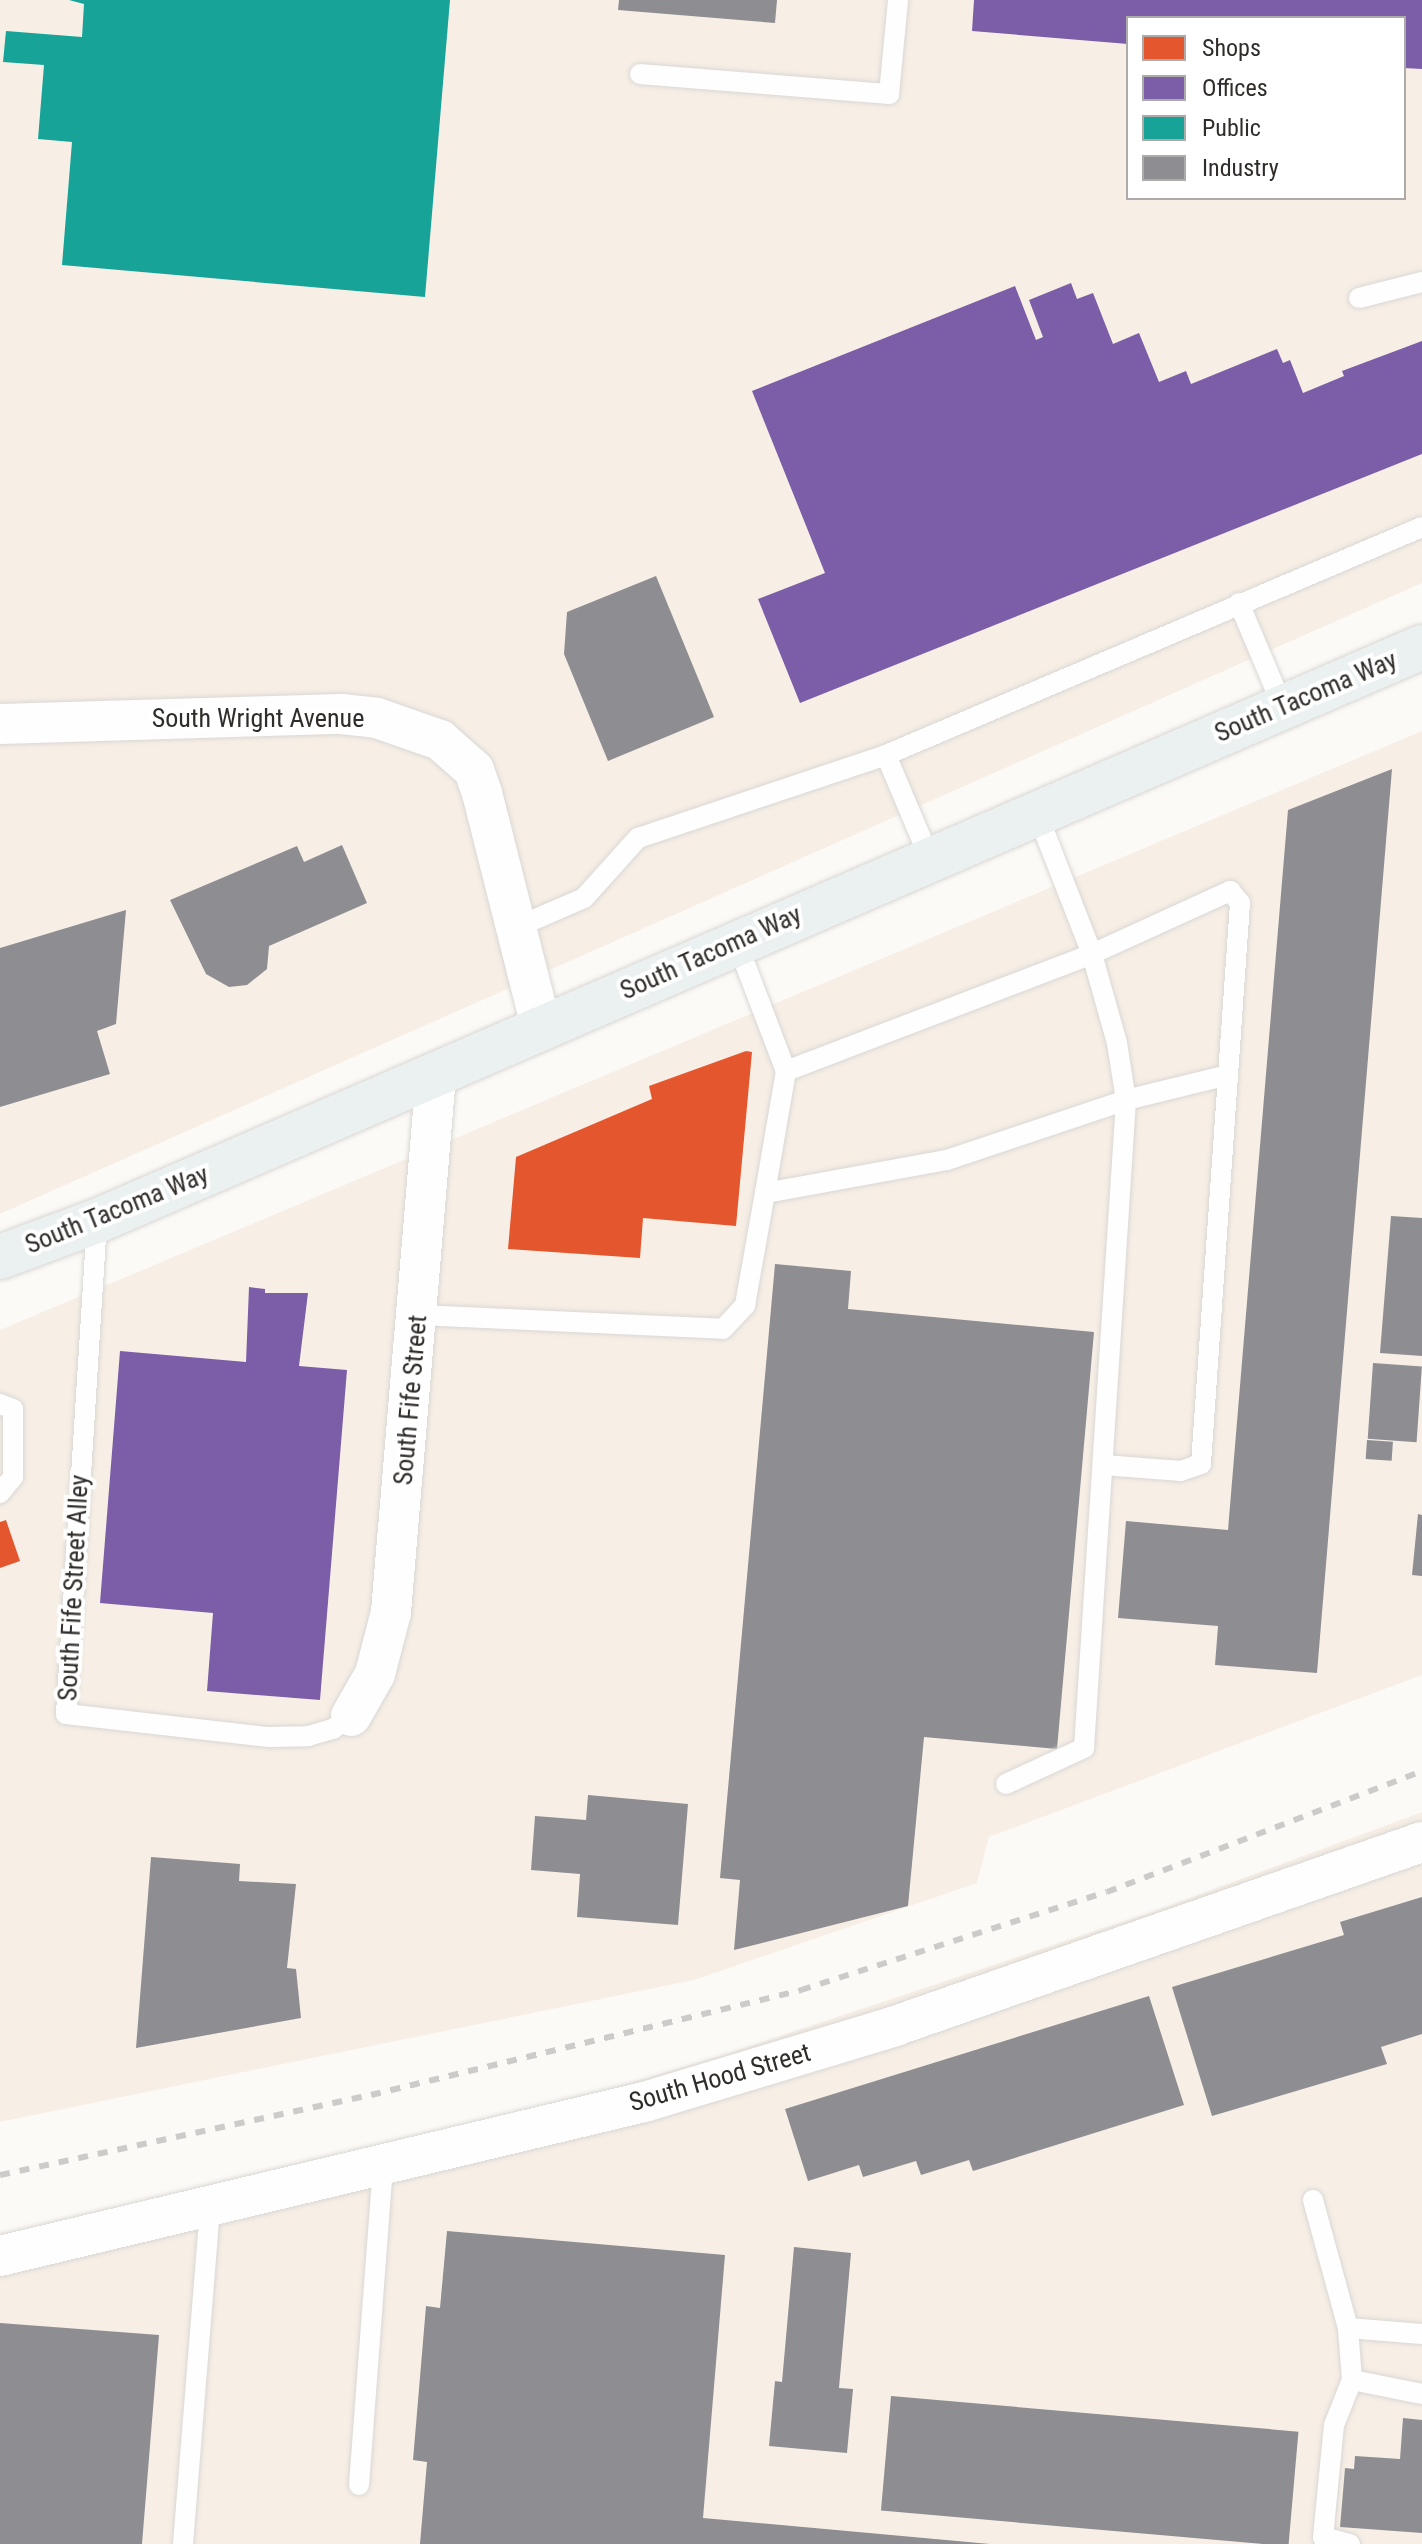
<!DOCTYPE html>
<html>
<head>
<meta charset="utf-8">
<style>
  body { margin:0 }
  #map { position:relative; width:1422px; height:2544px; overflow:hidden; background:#fcfaf7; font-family:"Roboto Condensed",sans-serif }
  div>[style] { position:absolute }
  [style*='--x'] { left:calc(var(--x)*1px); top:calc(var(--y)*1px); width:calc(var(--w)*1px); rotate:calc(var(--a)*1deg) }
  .built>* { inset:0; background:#f7efe6 }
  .shops>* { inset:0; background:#e4572e }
  .offices>* { inset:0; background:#7b5ea7 }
  .public>* { inset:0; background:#17a398 }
  .industry>* { inset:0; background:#8d8d92; transform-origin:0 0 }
  .roads { filter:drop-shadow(0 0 2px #d9d7d4) drop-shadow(0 0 2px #d9d7d4) }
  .lane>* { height:20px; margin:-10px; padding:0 10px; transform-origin:10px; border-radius:10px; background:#fffefe }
  .street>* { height:40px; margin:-20px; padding:0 20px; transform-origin:20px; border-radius:20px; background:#fffefe }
  .secondary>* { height:44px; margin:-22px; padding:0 22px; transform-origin:22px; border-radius:22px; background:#ebf0f0 }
  .rail>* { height:6px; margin-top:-3px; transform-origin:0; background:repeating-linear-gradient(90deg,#cccbca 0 10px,transparent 0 20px) }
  span { translate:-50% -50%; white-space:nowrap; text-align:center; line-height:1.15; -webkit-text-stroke:8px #fff; paint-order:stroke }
  .street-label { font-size:26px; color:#2f2c29 }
  .legend { position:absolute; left:1126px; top:16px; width:280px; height:184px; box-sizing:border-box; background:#fff; border:2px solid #acaba9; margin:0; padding:10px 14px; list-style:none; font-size:24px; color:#2f2c29 }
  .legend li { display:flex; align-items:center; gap:16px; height:40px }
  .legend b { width:40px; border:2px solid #acaba9 }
</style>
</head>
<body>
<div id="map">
  <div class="built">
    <div style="clip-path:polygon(evenodd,0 0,1422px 0,1422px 583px,0 1214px,0 0,1128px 18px,1404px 18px,1404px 198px,1128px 198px,1128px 18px)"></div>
    <div style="clip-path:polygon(1422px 731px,1422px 1675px,989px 1837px,977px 1883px,694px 1980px,0 2122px,0 1330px)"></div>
    <div style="clip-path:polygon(1422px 1812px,1422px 2544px,0 2544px,0 2252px,479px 2128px,720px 2056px,1152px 1912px)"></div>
  </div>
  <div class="shops">
    <div style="clip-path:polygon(746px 1051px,752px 1052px,736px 1226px,643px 1218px,640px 1258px,508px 1249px,516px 1157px,652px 1099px,649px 1086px)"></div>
    <div style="clip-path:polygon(6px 1520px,20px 1561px,0 1568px,0 1522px)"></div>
  </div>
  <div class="offices">
    <div style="clip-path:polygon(974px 0,1422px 0,1422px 69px,1404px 68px,1404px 18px,1128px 18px,1128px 44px,972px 31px)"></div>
    <div style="clip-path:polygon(1071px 283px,1077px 299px,1093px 293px,1113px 344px,1139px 333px,1159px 382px,1186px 371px,1191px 384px,1277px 349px,1283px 363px,1290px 360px,1303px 393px,1344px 376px,1342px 371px,1422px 341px,1422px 454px,800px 703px,758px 599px,825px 573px,752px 391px,1015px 286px,1036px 340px,1043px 337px,1029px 300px)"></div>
    <div style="clip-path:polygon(249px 1287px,265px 1289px,265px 1293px,308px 1293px,299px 1366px,347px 1370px,320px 1700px,207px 1691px,213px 1613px,100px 1603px,120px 1351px,246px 1362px)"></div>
  </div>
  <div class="public">
    <div style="clip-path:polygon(69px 0,450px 0,425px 297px,62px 265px,72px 142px,38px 139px,44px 65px,3px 62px,6px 31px,82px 37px,84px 4px)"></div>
  </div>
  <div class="industry">
    <div style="clip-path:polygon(619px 0,777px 0,775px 23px,618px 10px)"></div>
    <div style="clip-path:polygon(656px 576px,714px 717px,608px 761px,564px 654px,567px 612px)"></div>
    <div style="clip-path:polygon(1392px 769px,1317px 1673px,1215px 1665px,1218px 1626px,1118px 1618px,1126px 1521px,1228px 1530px,1288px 810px)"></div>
    <div style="clip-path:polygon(342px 845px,367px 903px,269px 946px,267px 969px,247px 985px,229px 987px,206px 974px,170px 900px,297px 846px,304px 862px)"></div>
    <div style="clip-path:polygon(126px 910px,116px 1024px,97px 1031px,110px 1074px,0 1107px,0 948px)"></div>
    <div style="clip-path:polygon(1391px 1216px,1422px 1218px,1422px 1356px,1380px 1353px)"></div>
    <div style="clip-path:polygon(775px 1264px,851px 1271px,848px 1309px,1094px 1332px,1057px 1749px,924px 1737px,908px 1906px,734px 1950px,740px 1880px,720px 1878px)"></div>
    <div style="left:1373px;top:1363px;width:49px;height:76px;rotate:4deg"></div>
    <div style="left:1367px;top:1440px;width:26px;height:19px;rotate:4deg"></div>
    <div style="clip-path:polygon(1418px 1514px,1422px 1515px,1422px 1576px,1412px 1575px)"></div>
    <div style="clip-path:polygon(588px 1795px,688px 1804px,678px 1925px,577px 1917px,580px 1874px,531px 1870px,535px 1816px,586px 1820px)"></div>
    <div style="clip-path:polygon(151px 1857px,240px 1864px,239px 1881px,296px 1884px,287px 1968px,296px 1969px,301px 2018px,136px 2048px)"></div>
    <div style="clip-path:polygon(1422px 1897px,1422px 2034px,1381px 2047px,1387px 2064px,1212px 2116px,1172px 1987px,1344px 1935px,1340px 1922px)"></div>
    <div style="clip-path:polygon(1149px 1996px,1184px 2105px,973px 2171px,969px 2160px,921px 2175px,916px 2161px,863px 2177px,859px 2165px,808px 2181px,785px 2109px)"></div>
    <div style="clip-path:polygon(447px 2231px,725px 2255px,703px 2518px,990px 2544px,420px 2544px,427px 2462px,413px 2460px,426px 2306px,440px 2308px)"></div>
    <div style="clip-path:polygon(794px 2247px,851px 2253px,839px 2388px,853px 2389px,847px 2453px,769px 2446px,775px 2381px,782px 2382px)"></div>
    <div style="clip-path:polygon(0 2323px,159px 2335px,142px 2544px,0 2544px)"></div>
    <div style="left:891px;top:2396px;width:409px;height:115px;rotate:5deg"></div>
    <div style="clip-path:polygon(1403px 2418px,1422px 2420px,1422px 2533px,1340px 2527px,1345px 2468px,1354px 2469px,1355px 2456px,1400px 2459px)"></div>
  </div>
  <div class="roads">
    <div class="lane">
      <div style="--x:640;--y:74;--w:250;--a:4.6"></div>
      <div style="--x:889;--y:94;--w:94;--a:-84.5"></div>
      <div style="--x:1359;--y:298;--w:65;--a:-14.3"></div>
      <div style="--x:1239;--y:603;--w:113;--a:67.1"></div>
      <div style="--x:886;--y:755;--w:111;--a:67.1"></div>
      <div style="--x:515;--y:928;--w:75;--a:-23.5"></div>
      <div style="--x:584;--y:898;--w:81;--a:-48"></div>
      <div style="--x:638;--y:838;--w:262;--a:-18.5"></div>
      <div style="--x:886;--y:755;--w:582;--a:-23.04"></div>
      <div style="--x:737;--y:943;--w:137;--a:69.1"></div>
      <div style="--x:786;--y:1071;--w:124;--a:99.8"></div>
      <div style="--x:765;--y:1193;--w:185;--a:-10.3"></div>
      <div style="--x:947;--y:1160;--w:189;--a:-18.5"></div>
      <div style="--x:1126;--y:1100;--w:105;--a:-13.8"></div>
      <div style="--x:786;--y:1071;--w:328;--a:-20.9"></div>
      <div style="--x:1092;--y:954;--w:152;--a:-24.5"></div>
      <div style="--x:1230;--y:891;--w:16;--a:50"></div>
      <div style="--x:1240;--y:903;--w:562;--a:93.98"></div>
      <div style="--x:1201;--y:1464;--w:21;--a:161"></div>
      <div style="--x:1181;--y:1471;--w:78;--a:-175.6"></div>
      <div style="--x:97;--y:1221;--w:494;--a:93.6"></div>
      <div style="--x:66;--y:1714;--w:204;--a:6.5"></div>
      <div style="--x:269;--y:1737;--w:39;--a:-1"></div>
      <div style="--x:308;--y:1736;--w:26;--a:-16"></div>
      <div style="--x:333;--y:1729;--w:22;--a:-36"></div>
      <div style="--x:419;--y:1315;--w:304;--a:2.6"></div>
      <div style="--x:723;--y:1329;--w:33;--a:-47"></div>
      <div style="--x:745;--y:1305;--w:114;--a:-79.9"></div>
      <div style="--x:0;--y:1404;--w:14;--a:21"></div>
      <div style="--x:13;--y:1409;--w:68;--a:90"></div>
      <div style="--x:13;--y:1477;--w:21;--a:129"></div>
      <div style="--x:1006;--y:1784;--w:86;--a:-24.8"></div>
      <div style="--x:1084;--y:1748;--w:649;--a:-86.29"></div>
      <div style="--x:1126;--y:1100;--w:58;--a:-99"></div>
      <div style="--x:1117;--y:1043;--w:92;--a:-105.7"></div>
      <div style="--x:1092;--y:954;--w:151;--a:-111.3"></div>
      <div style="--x:1313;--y:2200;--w:133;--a:74.7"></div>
      <div style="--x:1348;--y:2328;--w:52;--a:85.6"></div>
      <div style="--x:1352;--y:2380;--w:48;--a:111.8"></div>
      <div style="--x:1334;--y:2425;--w:113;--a:95.6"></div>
      <div style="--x:1323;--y:2537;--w:28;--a:15"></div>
      <div style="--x:1348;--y:2328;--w:74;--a:4.6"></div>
      <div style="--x:1352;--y:2380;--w:71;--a:11.3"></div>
      <div style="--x:359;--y:2485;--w:321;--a:-85.7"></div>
      <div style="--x:183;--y:2544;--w:338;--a:-85.4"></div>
    </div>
    <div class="street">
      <div style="--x:0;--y:724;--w:341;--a:-1.7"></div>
      <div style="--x:341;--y:714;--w:36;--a:6"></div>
      <div style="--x:377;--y:718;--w:67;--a:19.2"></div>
      <div style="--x:440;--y:740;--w:45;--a:41.4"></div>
      <div style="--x:474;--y:770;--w:24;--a:71"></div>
      <div style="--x:482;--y:793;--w:241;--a:75.8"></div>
      <div style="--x:351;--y:1716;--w:48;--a:-60.3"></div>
      <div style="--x:375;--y:1674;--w:64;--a:-75.5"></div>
      <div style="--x:391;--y:1612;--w:539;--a:-85.21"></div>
      <div style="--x:0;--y:2256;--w:662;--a:-13.45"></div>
      <div style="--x:644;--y:2102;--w:262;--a:-16.8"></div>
      <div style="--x:895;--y:2026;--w:558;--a:-19.25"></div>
    </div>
    <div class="secondary">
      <div style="--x:0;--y:1257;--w:103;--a:-20.4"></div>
      <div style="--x:97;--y:1221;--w:1444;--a:-23.42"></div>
    </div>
  </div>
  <div class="rail">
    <div style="--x:0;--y:2175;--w:380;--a:-12.2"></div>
    <div style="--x:371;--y:2095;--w:443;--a:-13.7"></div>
    <div style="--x:801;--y:1990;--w:321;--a:-17.8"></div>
    <div style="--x:1107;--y:1892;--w:337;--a:-21"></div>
  </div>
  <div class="street-label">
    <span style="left:1306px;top:697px;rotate:-23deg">South Tacoma Way</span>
    <span style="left:258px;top:719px">South Wright Avenue</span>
    <span style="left:711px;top:953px;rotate:-24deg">South Tacoma Way</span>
    <span style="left:117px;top:1210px;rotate:-22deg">South Tacoma Way</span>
    <span style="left:411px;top:1400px;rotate:-85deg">South Fife Street</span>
    <span style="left:74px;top:1588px;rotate:-87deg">South Fife Street Alley</span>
    <span style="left:720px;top:2078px;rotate:-16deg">South Hood Street</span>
  </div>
  <ul class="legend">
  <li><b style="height:22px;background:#e4572e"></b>Shops</li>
  <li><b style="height:22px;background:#7b5ea7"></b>Offices</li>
  <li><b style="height:22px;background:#17a398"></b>Public</li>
  <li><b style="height:22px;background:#8d8d92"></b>Industry</li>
  </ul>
</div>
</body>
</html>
